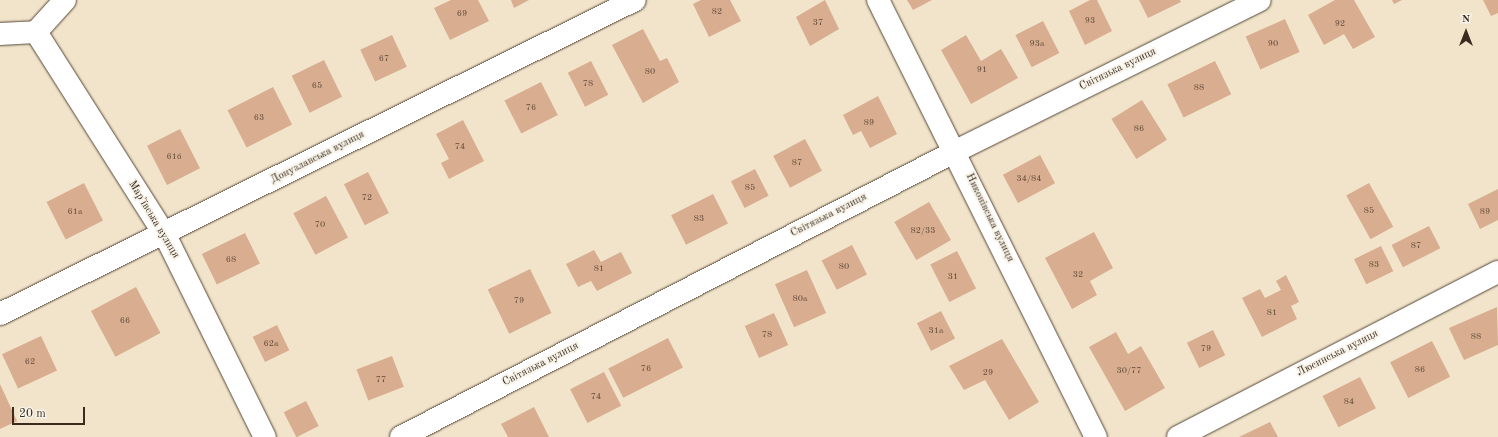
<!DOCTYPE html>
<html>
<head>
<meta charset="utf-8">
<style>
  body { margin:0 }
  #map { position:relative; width:1498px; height:437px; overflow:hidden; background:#f1e4ca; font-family:"Old Standard TT",serif }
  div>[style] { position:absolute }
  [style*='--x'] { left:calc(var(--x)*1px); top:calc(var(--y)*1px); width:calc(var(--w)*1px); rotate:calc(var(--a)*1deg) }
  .building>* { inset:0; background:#d9ad8f; transform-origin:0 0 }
  .roads { filter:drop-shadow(0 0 1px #564638) drop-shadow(0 0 1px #564638) }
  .minor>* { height:22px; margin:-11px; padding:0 11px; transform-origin:11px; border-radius:11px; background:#fff }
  span { translate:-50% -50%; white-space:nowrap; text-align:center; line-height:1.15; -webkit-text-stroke:3.5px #f7f3e8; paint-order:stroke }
  .number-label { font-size:9px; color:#624b3a }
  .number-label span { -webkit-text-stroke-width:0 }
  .street-label { font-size:11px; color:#3b2a1e }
  .north { position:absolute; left:1446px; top:12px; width:40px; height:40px; -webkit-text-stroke:3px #f7f3e8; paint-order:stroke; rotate:0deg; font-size:11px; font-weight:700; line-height:16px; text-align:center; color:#3b2a1e }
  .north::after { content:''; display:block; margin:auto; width:14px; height:18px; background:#3b2a1e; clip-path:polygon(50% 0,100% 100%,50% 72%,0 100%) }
  .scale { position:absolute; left:12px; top:407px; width:73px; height:18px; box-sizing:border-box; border:2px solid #3b2a1e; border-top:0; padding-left:5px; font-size:12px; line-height:14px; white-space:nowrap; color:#3b2a1e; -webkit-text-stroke:3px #f7f3e8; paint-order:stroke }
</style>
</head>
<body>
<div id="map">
  <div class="building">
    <div style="clip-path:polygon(451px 0,478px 0,489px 21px,450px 40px,434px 8px)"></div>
    <div style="clip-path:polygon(511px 0,529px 0,514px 8px)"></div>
    <div style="clip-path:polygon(701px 0,730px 0,741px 21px,709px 37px,693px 4px)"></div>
    <div style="clip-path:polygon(825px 0,839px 29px,810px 46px,796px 17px)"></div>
    <div style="clip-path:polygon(907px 0,932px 0,913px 10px)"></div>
    <div style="clip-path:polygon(1090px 0,1097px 0,1112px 31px,1085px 45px,1069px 11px)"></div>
    <div style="clip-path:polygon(1139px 0,1180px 0,1181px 2px,1148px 18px)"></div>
    <div style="clip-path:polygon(1335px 0,1354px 0,1375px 37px,1353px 49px,1344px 34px,1324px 45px,1308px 15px)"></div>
    <div style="clip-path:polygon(1392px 0,1402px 0,1394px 4px)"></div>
    <div style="clip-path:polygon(1483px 0,1498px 0,1498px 13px,1491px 16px)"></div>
    <div style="left:1285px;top:19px;width:36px;height:43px;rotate:66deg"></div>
    <div style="left:1043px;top:21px;width:36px;height:31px;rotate:63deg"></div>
    <div style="clip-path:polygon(643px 29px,660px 61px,667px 58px,679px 82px,643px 103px,612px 45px)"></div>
    <div style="left:392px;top:35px;width:35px;height:35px;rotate:65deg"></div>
    <div style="clip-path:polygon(966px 35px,981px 61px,1001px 49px,1018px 78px,971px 104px,941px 50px)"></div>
    <div style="left:324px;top:60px;width:41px;height:36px;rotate:64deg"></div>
    <div style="left:591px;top:61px;width:38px;height:26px;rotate:63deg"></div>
    <div style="left:1215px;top:61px;width:37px;height:53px;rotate:64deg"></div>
    <div style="left:541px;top:82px;width:37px;height:41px;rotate:63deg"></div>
    <div style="left:273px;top:87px;width:42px;height:51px;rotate:63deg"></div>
    <div style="clip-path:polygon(878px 96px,897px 134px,870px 148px,861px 131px,853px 135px,843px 115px)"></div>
    <div style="left:1142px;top:100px;width:47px;height:36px;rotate:58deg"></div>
    <div style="clip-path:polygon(463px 120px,484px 161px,449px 179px,441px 163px,449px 159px,436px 134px)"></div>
    <div style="left:180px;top:129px;width:44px;height:37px;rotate:63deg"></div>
    <div style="left:805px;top:139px;width:36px;height:36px;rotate:62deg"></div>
    <div style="left:1040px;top:155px;width:32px;height:42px;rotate:62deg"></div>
    <div style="left:755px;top:169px;width:30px;height:27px;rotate:63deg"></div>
    <div style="left:368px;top:172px;width:46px;height:27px;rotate:63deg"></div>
    <div style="left:84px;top:183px;width:42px;height:42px;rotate:63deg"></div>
    <div style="left:1369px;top:183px;width:50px;height:26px;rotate:61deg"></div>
    <div style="clip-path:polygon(1498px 189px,1498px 220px,1480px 229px,1468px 204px)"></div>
    <div style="left:713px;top:194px;width:33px;height:47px;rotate:63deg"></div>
    <div style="left:326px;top:196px;width:47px;height:37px;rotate:62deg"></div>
    <div style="left:929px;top:202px;width:44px;height:40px;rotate:60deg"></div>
    <div style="left:1429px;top:226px;width:25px;height:42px;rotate:63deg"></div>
    <div style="clip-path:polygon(1094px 232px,1113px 268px,1090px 281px,1097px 295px,1072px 309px,1045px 258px)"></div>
    <div style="left:245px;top:233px;width:34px;height:48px;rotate:64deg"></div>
    <div style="left:852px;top:245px;width:33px;height:34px;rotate:63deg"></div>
    <div style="left:1381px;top:246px;width:28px;height:30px;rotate:64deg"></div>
    <div style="clip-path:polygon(594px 250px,601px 262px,621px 252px,632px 273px,597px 291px,591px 281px,578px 287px,566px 264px)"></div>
    <div style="left:957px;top:251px;width:42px;height:30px;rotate:63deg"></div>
    <div style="left:530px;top:269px;width:49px;height:47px;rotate:64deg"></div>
    <div style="left:807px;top:270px;width:47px;height:35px;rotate:66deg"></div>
    <div style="clip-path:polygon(1286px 275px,1299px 302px,1291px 306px,1297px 319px,1262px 337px,1242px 298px,1260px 289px,1265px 298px,1281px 290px,1276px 281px)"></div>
    <div style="left:136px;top:287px;width:52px;height:51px;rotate:62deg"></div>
    <div style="clip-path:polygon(1497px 307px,1498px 345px,1464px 360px,1449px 328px)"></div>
    <div style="left:941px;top:311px;width:31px;height:27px;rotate:63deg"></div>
    <div style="left:774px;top:313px;width:35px;height:32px;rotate:66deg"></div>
    <div style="left:277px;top:325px;width:28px;height:27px;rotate:64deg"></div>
    <div style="left:1213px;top:330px;width:28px;height:29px;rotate:64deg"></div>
    <div style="clip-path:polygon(1116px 332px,1128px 354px,1141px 346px,1165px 388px,1125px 411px,1089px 347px)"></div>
    <div style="left:41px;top:336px;width:38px;height:43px;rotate:65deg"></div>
    <div style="left:668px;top:338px;width:33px;height:67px;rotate:63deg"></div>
    <div style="clip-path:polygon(1002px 339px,1039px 402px,1009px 420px,985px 380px,964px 390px,949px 366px)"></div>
    <div style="left:1432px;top:341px;width:40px;height:47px;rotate:63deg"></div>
    <div style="left:392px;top:356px;width:33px;height:38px;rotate:69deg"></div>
    <div style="left:604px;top:372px;width:38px;height:38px;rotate:63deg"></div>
    <div style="left:1360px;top:377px;width:35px;height:42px;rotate:63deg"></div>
    <div style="clip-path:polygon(0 384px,17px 421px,0 429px)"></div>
    <div style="left:306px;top:401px;width:28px;height:25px;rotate:63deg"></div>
    <div style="clip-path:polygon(534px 407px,549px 437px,508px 437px,501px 424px)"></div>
    <div style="clip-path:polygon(1270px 422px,1278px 437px,1239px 437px)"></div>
  </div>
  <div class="roads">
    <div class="minor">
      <div style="--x:878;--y:0;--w:488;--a:63.5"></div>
      <div style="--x:36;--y:32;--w:241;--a:57.6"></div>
      <div style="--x:165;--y:235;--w:225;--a:63.7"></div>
      <div style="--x:0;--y:34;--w:36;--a:-3"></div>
      <div style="--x:36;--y:32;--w:43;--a:-47.8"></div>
      <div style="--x:0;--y:314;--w:708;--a:-26.31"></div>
      <div style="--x:401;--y:437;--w:624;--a:-27.26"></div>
      <div style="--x:956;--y:151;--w:339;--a:-26.4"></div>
      <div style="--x:1178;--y:437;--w:360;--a:-27.3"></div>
    </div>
  </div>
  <div class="number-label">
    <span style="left:717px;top:12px">82</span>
    <span style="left:462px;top:14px">69</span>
    <span style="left:1090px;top:21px">93</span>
    <span style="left:818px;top:23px">37</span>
    <span style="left:1340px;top:24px">92</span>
    <span style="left:1037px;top:44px">93а</span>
    <span style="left:1273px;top:44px">90</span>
    <span style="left:384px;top:59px">67</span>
    <span style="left:982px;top:70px">91</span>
    <span style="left:650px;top:72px">80</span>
    <span style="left:588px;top:84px">78</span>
    <span style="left:317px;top:86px">65</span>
    <span style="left:1199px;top:88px">88</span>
    <span style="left:531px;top:108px">76</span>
    <span style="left:259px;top:118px">63</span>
    <span style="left:869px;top:123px">89</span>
    <span style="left:1139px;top:129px">86</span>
    <span style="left:460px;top:147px">74</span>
    <span style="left:174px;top:157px">61б</span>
    <span style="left:797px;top:163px">87</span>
    <span style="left:1029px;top:179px">34/84</span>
    <span style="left:750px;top:188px">85</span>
    <span style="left:367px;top:198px">72</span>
    <span style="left:1369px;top:211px">85</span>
    <span style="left:75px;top:212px">61а</span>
    <span style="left:1485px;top:212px">89</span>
    <span style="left:699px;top:219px">83</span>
    <span style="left:320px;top:225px">70</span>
    <span style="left:923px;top:231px">82/33</span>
    <span style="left:1416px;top:246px">87</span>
    <span style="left:231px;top:260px">68</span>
    <span style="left:1374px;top:265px">83</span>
    <span style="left:844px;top:267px">80</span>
    <span style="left:599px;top:269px">81</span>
    <span style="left:1078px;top:275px">32</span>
    <span style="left:953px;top:277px">31</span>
    <span style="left:800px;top:299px">80а</span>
    <span style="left:519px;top:301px">79</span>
    <span style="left:1272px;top:313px">81</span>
    <span style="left:125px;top:321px">66</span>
    <span style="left:936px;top:331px">31а</span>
    <span style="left:767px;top:335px">78</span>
    <span style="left:1476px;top:337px">88</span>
    <span style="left:271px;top:344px">62а</span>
    <span style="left:1206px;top:349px">79</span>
    <span style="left:30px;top:362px">62</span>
    <span style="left:646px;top:369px">76</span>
    <span style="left:1420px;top:370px">86</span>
    <span style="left:1129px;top:371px">30/77</span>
    <span style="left:988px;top:373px">29</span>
    <span style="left:381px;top:380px">77</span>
    <span style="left:596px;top:397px">74</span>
    <span style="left:1349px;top:402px">84</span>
  </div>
  <div class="street-label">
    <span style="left:1118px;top:70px;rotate:-26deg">Світязька вулиця</span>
    <span style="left:318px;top:158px;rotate:-27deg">Донузлавська вулиця</span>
    <span style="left:829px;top:216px;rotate:-27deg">Світязька вулиця</span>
    <span style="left:989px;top:218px;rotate:64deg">Никонівська вулиця</span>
    <span style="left:153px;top:220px;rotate:59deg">Мар'ївська вулиця</span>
    <span style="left:1338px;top:354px;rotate:-27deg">Люсинська вулиця</span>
    <span style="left:541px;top:365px;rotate:-27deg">Світязька вулиця</span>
  </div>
  <div class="north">N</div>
  <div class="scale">20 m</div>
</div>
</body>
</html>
